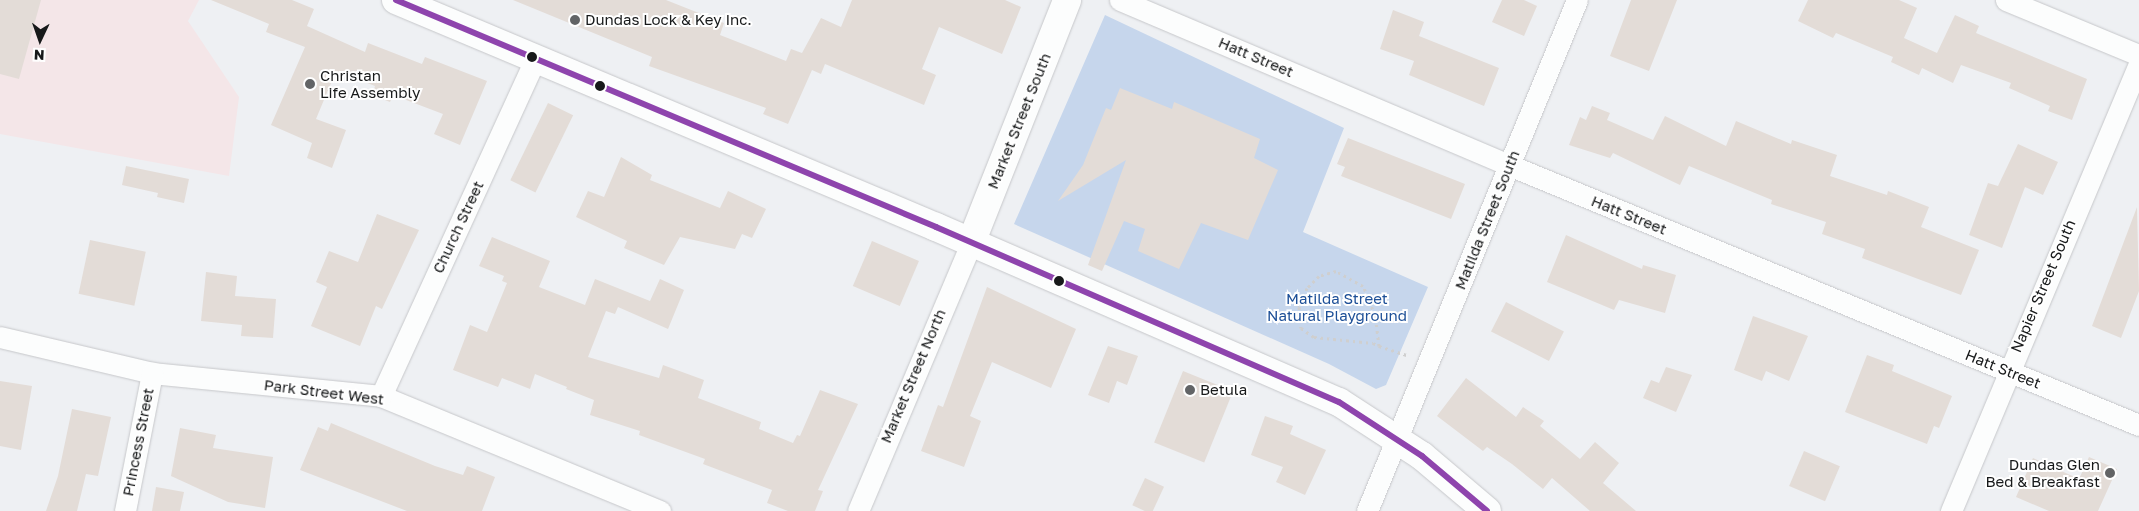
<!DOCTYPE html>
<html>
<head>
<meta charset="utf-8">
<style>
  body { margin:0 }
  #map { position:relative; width:2139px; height:511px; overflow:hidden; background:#eef0f3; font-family:"Golos Text",sans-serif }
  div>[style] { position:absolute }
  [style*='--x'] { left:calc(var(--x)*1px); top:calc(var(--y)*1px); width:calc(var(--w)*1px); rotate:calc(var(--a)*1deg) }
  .commercial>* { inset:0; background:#f4e6e8 }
  .green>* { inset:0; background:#c6d6ec }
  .building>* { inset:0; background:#e3dcd7; transform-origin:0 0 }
  .path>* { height:3px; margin-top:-1.5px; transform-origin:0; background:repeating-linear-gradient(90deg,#cfcfcf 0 2.5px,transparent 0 6.5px) }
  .roads { filter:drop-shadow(0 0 1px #c6c7ca) drop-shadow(0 0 1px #c6c7ca) }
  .minor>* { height:21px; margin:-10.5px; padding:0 10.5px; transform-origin:10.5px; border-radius:10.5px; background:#fcfdfd }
  .tertiary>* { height:28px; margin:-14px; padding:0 14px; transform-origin:14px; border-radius:14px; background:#fcfdfd }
  .primary>* { height:28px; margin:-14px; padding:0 14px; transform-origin:14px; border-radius:14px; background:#fcfdfd }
  .bus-1>* { height:6px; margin:-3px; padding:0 3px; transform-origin:3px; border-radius:3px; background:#8e44ad }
  .dots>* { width:14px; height:14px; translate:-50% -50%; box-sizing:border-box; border:2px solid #fff; border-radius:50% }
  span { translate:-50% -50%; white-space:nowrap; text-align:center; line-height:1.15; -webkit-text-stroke:4px #fff; paint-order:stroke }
  .poi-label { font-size:15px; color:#17191a }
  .left { translate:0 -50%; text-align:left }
  .right { translate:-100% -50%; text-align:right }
  .street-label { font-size:15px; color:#17191a }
  .park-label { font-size:15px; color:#1d4f97 }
  .north { position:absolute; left:15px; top:15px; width:50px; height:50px; -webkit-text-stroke:4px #fff; paint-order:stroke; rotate:183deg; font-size:14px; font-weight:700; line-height:20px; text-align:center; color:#17191a }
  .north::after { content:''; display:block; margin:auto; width:18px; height:22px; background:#17191a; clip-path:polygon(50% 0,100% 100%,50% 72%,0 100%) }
</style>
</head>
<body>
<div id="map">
  <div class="commercial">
    <div style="clip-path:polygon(0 0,199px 0,188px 21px,239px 97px,229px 176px,0 134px)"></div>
  </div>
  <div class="green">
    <div style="clip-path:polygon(1105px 15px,1344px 128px,1303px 232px,1428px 287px,1386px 385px,1376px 389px,1329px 364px,1014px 224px)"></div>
  </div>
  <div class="building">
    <div style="clip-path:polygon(0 0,41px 0,19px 79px,0 74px)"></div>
    <div style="clip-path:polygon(211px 0,292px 0,314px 9px,307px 26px,365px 52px,368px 43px,422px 64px,425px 57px,487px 81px,460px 145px,434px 134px,443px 114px,393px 95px,390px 102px,372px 95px,375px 86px,336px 71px,316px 119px,346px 130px,332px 168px,307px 158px,312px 143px,271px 125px,305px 47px,266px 32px,269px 24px)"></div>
    <div style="clip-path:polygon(513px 0,666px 0,724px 23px,720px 35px,786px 61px,791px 49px,802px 53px,821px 18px,841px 27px,852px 0,1005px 0,1021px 7px,1002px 54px,939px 27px,922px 69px,936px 75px,924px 105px,825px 64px,821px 74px,812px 70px,788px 124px,763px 114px,766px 108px,649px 66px,652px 57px)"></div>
    <div style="clip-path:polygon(1502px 0,1524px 0,1537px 6px,1524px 36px,1492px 22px)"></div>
    <div style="clip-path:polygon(1631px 0,1677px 0,1649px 71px,1610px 56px)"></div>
    <div style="clip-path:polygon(1808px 0,1899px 0,1917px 8px,1904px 38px,1937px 53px,1955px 15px,1979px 26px,1976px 33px,2087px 79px,2072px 120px,2048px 111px,2050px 106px,2009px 88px,2011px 83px,1961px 65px,1953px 83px,1922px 68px,1919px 75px,1891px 62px,1893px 57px,1836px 33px,1833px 38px,1798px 21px)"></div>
    <div style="clip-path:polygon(1393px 10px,1424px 22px,1419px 36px,1499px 68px,1484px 106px,1409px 75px,1414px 61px,1380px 49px)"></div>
    <div style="clip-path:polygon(1120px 88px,1172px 109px,1174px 102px,1260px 139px,1254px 158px,1278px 170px,1248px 240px,1201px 223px,1179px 269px,1138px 251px,1145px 229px,1124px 221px,1102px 271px,1088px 265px,1126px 160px,1058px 201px,1083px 165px,1106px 108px,1111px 110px)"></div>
    <div style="left:548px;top:103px;width:28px;height:86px;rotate:26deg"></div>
    <div style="clip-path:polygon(1592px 106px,1610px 113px,1607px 120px,1653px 140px,1665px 116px,1726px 146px,1736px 121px,1791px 144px,1792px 140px,1837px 155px,1830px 176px,1887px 195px,1888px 191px,1929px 207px,1921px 227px,1979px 250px,1961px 295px,1862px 258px,1865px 249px,1822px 234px,1826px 222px,1771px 204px,1772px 200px,1689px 166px,1680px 185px,1613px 153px,1610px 158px,1569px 145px,1580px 117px,1586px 120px)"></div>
    <div style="clip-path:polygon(1348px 138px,1465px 184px,1451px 219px,1341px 176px,1345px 167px,1337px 164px)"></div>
    <div style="clip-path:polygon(2018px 144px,2058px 162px,2043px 195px,2025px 187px,2002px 248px,1969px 235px,1988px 183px,1998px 186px)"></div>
    <div style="clip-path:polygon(621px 157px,652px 175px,650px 180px,720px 208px,728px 191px,766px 209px,752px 238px,742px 234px,735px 249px,680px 237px,664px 265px,624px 248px,627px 241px,576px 217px,588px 191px,604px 197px)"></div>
    <div style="clip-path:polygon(126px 166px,189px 179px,184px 203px,157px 197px,158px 193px,122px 185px)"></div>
    <div style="clip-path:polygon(2137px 207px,2139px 291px,2121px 338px,2092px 326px)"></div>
    <div style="clip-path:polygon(377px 214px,419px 230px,382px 309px,376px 306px,360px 346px,311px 326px,327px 287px,316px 282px,329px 251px,358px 262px)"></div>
    <div style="clip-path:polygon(1566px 235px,1642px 269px,1643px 265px,1676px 275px,1665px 313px,1619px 300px,1614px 310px,1547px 282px)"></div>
    <div style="clip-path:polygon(492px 237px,550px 261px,539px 287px,585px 305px,595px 279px,650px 301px,660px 279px,684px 290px,668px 329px,618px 307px,615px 314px,606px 311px,588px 357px,659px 378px,663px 365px,704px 380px,698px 398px,761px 422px,759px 429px,793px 443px,797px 435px,800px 436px,820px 390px,858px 404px,818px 490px,823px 491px,815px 511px,788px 511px,767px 503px,772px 490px,703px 464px,705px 459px,639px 435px,640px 431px,590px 415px,594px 400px,566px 389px,567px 387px,535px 374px,530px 389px,502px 378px,498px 387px,453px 370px,470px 325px,487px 332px,507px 283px,502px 281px,504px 276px,479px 266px)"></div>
    <div style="left:90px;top:240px;width:57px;height:55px;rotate:12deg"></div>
    <div style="left:872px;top:241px;width:51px;height:49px;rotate:23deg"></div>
    <div style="clip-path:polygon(206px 272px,237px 276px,235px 296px,276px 299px,273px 338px,241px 336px,242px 325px,201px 321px)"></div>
    <div style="clip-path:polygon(987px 287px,1076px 329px,1051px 388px,992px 362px,970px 416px,981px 421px,964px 467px,921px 451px,938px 405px,943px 407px)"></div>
    <div style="left:1506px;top:302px;width:65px;height:33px;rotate:27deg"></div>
    <div style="clip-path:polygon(1753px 316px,1808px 336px,1789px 381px,1766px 371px,1762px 381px,1734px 370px)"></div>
    <div style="clip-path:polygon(1108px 346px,1138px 356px,1127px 385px,1117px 381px,1109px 403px,1088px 395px)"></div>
    <div style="clip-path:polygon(1867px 355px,1894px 365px,1892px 371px,1952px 396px,1939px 428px,1934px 426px,1927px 444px,1845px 412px)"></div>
    <div style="clip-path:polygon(1666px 367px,1692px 375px,1676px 412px,1643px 398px,1651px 380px,1659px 383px)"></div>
    <div style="left:1183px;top:371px;width:54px;height:77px;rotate:22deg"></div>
    <div style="clip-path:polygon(1466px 378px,1516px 417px,1523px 407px,1544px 421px,1540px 426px,1580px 459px,1595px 442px,1619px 463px,1603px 483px,1636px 511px,1590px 511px,1552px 478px,1543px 489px,1512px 464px,1487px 447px,1483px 451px,1437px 416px)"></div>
    <div style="clip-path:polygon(0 381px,32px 386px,21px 450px,0 446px)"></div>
    <div style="clip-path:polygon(72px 409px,111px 417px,98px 476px,86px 474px,77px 511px,46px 511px,58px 476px)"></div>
    <div style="clip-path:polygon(1265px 416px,1293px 426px,1290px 434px,1326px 450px,1305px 495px,1276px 482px,1283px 467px,1251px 455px)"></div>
    <div style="clip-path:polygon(331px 423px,435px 466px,463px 475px,467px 466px,495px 477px,482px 511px,407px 511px,300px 470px,318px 427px,328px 431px)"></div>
    <div style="clip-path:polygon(180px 428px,216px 435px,213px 448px,273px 457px,265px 508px,228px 502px,171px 476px)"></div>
    <div style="left:1804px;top:451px;width:39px;height:38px;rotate:23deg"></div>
    <div style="clip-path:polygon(2089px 457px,2117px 469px,2098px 511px,2049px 511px,2016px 497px,2033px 458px,2079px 479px)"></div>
    <div style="left:1145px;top:478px;width:21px;height:30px;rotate:25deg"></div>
    <div style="clip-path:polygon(156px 487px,184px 492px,180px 511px,152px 511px)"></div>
  </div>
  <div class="path">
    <div style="--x:1379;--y:346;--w:31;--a:-97"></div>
    <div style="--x:1375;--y:315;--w:31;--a:-112"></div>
    <div style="--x:1363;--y:286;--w:31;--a:-151"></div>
    <div style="--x:1336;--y:271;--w:18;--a:164"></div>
    <div style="--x:1319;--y:276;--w:17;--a:135"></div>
    <div style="--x:1307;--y:288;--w:21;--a:113"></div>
    <div style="--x:1299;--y:307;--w:21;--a:85"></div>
    <div style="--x:1301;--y:328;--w:16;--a:35"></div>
    <div style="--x:1314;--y:337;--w:59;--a:5.8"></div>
    <div style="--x:1373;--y:343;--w:7;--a:27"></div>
    <div style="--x:1379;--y:346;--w:29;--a:18"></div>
  </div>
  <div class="roads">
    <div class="minor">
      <div style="--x:1120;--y:0;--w:423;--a:23"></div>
      <div style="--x:1509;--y:165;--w:682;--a:22.43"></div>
      <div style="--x:2006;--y:0;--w:144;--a:22.5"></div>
      <div style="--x:0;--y:337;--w:156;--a:13.3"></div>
      <div style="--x:152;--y:373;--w:230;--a:5.7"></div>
      <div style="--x:381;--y:396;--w:302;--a:22.4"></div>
      <div style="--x:381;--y:396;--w:371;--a:-65.4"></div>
      <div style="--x:125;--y:511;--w:141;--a:-78.9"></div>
      <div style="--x:858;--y:511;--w:291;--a:-67.1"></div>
      <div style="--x:1367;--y:511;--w:552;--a:-67.66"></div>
      <div style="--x:1951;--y:511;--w:486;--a:-67.2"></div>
    </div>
    <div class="tertiary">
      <div style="--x:971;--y:243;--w:261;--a:-68.4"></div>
    </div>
    <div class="primary">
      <div style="--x:396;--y:0;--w:586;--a:22.8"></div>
      <div style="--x:936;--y:227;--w:439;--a:23.5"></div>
      <div style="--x:1339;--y:402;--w:99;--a:33"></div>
      <div style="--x:1422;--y:456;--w:85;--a:40.2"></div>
    </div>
  </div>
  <div class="bus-1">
    <div style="--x:396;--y:0;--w:586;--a:22.8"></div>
    <div style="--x:936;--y:227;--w:439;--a:23.5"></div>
    <div style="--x:1339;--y:402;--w:99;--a:33"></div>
    <div style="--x:1422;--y:456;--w:85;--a:40.2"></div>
  </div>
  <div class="dots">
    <div style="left:575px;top:20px;background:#626466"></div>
    <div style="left:532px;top:57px;background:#17191a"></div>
    <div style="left:310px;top:84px;background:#626466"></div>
    <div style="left:600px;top:86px;background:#17191a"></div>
    <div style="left:1059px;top:281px;background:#17191a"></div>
    <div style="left:1190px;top:390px;background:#626466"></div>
    <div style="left:2110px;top:473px;background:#626466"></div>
  </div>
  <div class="poi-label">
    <span class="left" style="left:585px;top:20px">Dundas Lock &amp; Key Inc.</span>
    <span class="left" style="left:320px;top:84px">Christan<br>Life Assembly</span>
    <span class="left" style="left:1200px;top:390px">Betula</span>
    <span class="right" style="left:2100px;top:473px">Dundas Glen<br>Bed &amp; Breakfast</span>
  </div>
  <div class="street-label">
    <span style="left:1256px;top:57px;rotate:23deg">Hatt Street</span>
    <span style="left:1019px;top:121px;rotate:-68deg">Market Street South</span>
    <span style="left:1629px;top:215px;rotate:22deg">Hatt Street</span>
    <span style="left:1487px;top:220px;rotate:-68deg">Matilda Street South</span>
    <span style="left:458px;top:227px;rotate:-65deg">Church Street</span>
    <span style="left:2043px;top:286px;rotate:-67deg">Napier Street South</span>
    <span style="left:2003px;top:369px;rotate:22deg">Hatt Street</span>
    <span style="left:913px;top:376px;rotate:-67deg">Market Street North</span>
    <span style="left:324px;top:392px;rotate:7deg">Park Street West</span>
    <span style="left:138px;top:442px;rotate:-79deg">Princess Street</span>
  </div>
  <div class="park-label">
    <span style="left:1337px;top:307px">Matilda Street<br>Natural Playground</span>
  </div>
  <div class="north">N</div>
</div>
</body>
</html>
